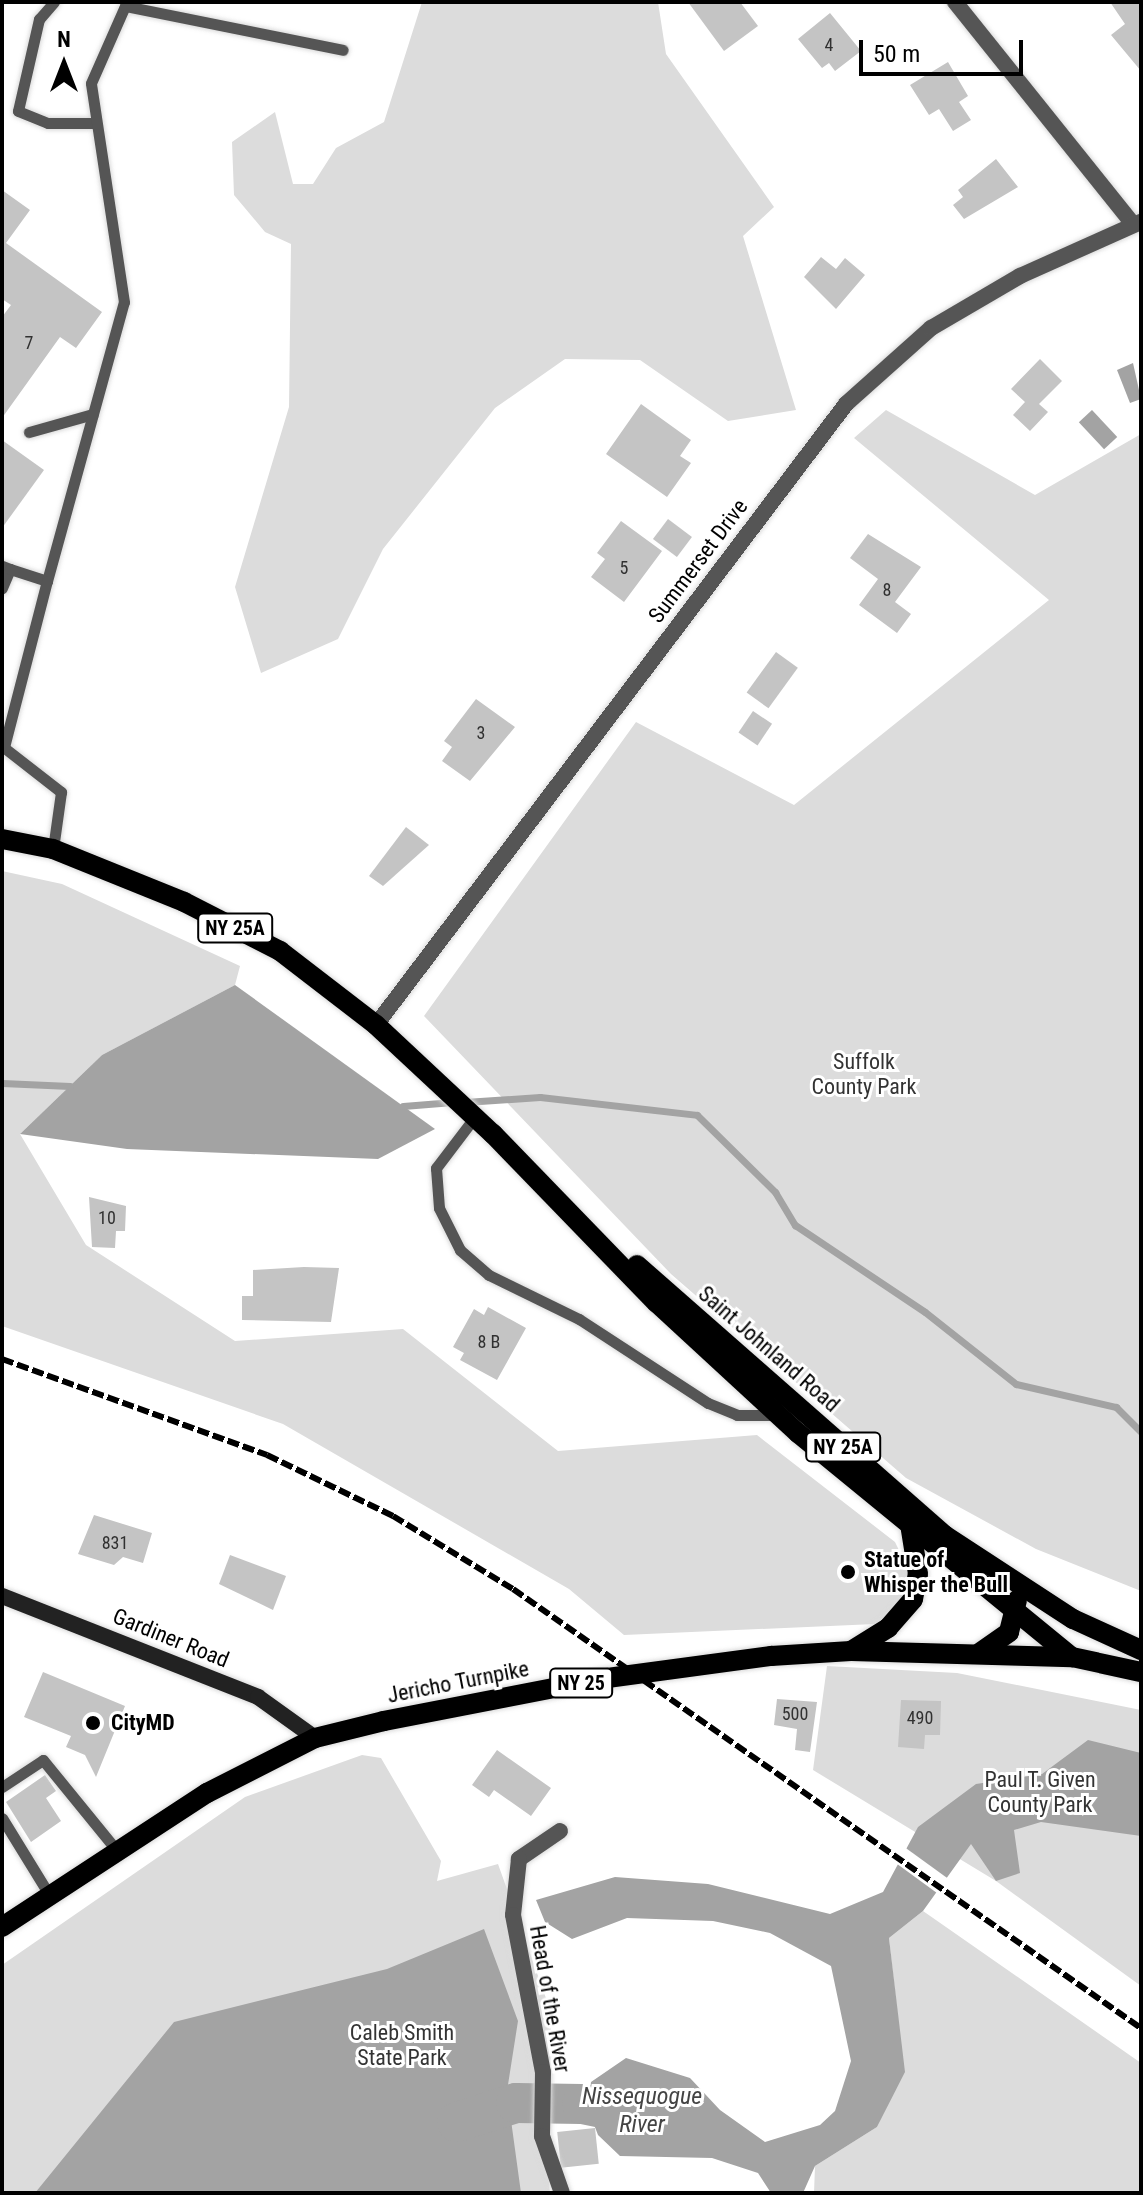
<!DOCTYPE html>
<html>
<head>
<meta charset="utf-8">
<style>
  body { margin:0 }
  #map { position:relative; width:1143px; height:2195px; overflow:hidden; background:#fff; font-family:"Roboto Condensed",sans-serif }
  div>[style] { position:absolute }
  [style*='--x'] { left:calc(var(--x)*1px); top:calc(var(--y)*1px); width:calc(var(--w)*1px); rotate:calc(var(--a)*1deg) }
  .green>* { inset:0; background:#dcdcdc }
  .water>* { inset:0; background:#a3a3a3; transform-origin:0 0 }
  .pier>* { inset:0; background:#fff; transform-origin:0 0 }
  .stream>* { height:7px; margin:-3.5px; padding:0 3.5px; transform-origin:3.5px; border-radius:3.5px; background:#a3a3a3 }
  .river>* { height:40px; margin:-20px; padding:0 20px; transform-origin:20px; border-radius:20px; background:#a3a3a3 }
  .building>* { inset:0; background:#c4c4c4; transform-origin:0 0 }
  .roads { filter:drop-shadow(0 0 2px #dbdbdb) drop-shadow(0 0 2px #dbdbdb) }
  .lane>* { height:11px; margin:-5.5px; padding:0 5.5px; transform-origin:5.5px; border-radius:5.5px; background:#555 }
  .street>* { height:16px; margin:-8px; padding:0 8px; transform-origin:8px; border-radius:8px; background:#555 }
  .secondary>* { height:16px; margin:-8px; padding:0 8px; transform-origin:8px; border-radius:8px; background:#222 }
  .primary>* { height:20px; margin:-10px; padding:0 10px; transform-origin:10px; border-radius:10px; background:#000 }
  .rail>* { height:6px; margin-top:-3px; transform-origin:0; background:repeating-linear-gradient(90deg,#000 0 12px,transparent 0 16px) }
  .dots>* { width:22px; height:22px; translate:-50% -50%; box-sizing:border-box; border:4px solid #fff; border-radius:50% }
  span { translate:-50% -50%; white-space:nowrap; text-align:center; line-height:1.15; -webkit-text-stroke:6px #fff; paint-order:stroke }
  .number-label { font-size:18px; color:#313131 }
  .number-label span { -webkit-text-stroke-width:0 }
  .shield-label span { padding:2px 6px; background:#fff; border:2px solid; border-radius:6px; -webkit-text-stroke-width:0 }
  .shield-label { font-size:20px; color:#000; font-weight:700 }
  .street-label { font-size:22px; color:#000 }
  .park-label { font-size:22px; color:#333 }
  .poi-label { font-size:22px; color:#000; font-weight:700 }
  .left { translate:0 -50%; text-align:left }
  .water-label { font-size:24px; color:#444; font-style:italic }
  .frame { position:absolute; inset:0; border:4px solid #000; pointer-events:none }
  .north { position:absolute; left:24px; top:24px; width:80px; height:80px; -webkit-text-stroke:6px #fff; paint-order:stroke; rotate:0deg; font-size:22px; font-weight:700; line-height:32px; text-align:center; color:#000 }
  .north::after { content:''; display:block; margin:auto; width:28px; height:36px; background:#000; clip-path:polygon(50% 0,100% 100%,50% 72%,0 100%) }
  .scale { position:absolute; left:859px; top:40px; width:164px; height:36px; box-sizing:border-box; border:4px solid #000; border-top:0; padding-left:10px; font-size:24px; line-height:28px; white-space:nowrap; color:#000; -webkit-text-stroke:6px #fff; paint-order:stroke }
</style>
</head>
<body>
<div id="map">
  <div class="green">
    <div style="clip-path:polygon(422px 2px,658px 2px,666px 54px,774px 207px,743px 236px,796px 410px,728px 421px,640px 360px,565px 359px,495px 408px,383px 549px,338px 639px,261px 673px,235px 587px,289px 407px,291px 244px,265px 232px,234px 195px,232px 142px,275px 112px,293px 184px,313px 184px,336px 148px,384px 122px)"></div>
    <div style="clip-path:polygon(886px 410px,1035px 495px,1141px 434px,1141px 1591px,1036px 1549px,906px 1478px,671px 1274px,424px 1016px,636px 722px,794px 805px,1049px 600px,854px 438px)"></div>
    <div style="clip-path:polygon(2px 871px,62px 884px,240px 966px,235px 985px,102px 1055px,20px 1134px,86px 1245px,235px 1341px,403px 1329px,558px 1451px,757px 1435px,895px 1542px,910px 1573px,903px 1606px,875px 1624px,624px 1635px,569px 1589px,283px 1424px,2px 1326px)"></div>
    <div style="clip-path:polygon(827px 1666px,957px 1673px,1141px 1710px,1141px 1986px,996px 1881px,813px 1770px)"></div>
    <div style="clip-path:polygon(362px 1755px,381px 1758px,441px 1861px,437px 1881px,498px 1864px,547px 2001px,552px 2038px,544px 2132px,550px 2193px,2px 2193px,2px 1965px,245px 1797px)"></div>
    <div style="clip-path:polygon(923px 1911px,1141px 2063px,1141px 2193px,814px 2193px,815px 2166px,877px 2127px,904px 2072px,889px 1938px)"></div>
  </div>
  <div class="water">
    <div style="clip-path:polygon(1133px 363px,1141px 399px,1130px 403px,1117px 370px)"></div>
    <div style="left:1092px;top:410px;width:37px;height:18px;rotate:47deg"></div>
    <div style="clip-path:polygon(235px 985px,435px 1129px,378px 1159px,127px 1149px,20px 1134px,102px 1055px)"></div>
    <div style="clip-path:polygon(1088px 1740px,1141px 1753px,1141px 1836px,1041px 1822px,1014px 1830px,1020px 1873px,996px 1881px,971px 1844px,923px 1911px,889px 1938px,905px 2072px,877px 2127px,815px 2166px,803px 2193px,771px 2193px,758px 2173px,712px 2158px,620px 2156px,598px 2135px,588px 2109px,591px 2082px,626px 2058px,690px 2078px,720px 2110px,765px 2142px,820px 2125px,835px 2111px,851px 2061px,831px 1966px,770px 1933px,713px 1921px,627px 1918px,572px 1939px,545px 1922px,536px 1900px,615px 1877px,708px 1884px,830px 1914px,883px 1892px,918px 1827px,976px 1784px,1042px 1774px)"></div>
    <div style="clip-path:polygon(484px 1929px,518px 2021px,507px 2091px,521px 2193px,35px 2193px,174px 2022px,387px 1969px)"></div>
  </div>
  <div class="pier">
    <div style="left:903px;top:1846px;width:58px;height:18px;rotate:36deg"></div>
  </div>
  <div class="stream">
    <div style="--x:2;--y:1083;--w:68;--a:2.5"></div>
    <div style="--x:465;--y:1102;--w:75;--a:-3.8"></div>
    <div style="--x:540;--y:1097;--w:158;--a:6.5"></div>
    <div style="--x:697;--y:1115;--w:110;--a:44.6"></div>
    <div style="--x:775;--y:1192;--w:39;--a:59"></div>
    <div style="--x:795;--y:1225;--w:156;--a:33.8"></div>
    <div style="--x:925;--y:1312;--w:116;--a:38.4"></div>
    <div style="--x:1016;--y:1384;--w:103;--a:13"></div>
    <div style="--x:1116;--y:1407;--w:35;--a:45"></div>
    <div style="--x:403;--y:1106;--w:50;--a:-4.6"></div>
  </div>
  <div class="river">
    <div style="--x:457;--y:2122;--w:62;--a:-17.9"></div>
    <div style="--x:516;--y:2103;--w:66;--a:0.9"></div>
    <div style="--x:582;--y:2104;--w:60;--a:11.5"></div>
  </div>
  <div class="building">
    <div style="clip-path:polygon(688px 2px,740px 2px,758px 26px,724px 51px)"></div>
    <div style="clip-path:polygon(1110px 2px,1141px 2px,1141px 71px,1111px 35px,1125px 24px)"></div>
    <div style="clip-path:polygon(830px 13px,861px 51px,835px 71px,829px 63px,822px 68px,798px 39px)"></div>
    <div style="clip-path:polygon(948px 62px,968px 96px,959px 102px,971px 120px,953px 131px,939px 109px,929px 115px,910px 85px)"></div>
    <div style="clip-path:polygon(996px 159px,1018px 187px,964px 219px,953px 205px,963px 197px,958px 190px)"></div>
    <div style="clip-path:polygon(2px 190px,30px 210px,6px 243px,102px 312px,76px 348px,60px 337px,2px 418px,2px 317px,11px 305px,2px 299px)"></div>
    <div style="clip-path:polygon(821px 257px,836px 269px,845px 258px,865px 275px,836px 309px,804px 277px)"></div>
    <div style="clip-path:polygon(1040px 359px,1062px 381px,1039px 404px,1048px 412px,1030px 431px,1013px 415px,1025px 402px,1011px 389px)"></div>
    <div style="clip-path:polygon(641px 404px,691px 440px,680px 456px,691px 463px,667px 497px,606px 454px)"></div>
    <div style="clip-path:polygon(2px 440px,44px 470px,2px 528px)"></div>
    <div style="left:668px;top:519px;width:30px;height:25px;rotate:37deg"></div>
    <div style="clip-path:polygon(621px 521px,662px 551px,624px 602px,591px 577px,605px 559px,597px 553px)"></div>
    <div style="clip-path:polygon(868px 534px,921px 567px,895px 602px,911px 614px,897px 633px,859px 605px,878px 579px,850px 558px)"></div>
    <div style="left:776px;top:652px;width:27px;height:50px;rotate:36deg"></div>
    <div style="clip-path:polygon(476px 699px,515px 727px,470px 781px,442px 761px,452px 747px,444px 741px)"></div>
    <div style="left:753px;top:711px;width:23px;height:26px;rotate:34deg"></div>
    <div style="clip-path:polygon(406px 827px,429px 845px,383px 886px,369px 876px)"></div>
    <div style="clip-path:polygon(89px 1197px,126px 1206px,125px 1231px,116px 1231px,115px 1248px,92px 1247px)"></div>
    <div style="clip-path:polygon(304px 1267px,339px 1268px,331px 1322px,242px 1320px,242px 1296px,253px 1296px,253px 1270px)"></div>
    <div style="clip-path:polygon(488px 1307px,526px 1328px,497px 1380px,460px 1360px,464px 1353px,453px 1347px,474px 1309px,484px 1315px)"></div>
    <div style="clip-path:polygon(94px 1515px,152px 1533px,143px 1563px,123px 1557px,114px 1565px,78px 1554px)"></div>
    <div style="clip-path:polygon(230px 1555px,286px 1576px,273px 1610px,219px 1584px)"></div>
    <div style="clip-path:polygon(43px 1672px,125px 1706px,96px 1777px,85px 1755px,66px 1747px,71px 1736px,24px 1717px)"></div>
    <div style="clip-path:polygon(777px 1699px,817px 1702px,810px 1752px,795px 1750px,797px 1729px,774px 1725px)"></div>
    <div style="clip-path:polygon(901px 1700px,941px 1701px,940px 1735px,925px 1735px,924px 1749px,898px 1747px)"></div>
    <div style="clip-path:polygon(497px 1750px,551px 1788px,531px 1816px,494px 1790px,489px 1797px,472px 1785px)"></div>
    <div style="clip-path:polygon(45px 1775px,56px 1791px,46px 1798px,61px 1821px,31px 1842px,6px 1802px)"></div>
    <div style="left:595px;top:2128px;width:36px;height:38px;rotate:84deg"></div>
  </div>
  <div class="roads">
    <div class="lane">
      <div style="--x:54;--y:2;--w:23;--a:131"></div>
      <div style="--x:39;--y:19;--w:94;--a:102.9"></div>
      <div style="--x:18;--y:111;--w:32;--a:22"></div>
      <div style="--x:48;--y:123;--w:45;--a:0"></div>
      <div style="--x:29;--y:432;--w:66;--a:-15.7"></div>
      <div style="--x:2;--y:566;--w:9;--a:21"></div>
      <div style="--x:10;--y:569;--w:21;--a:113"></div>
      <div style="--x:10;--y:569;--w:39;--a:18"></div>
      <div style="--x:47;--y:581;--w:289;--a:-74.6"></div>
      <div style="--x:124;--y:302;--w:221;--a:-98.6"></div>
      <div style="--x:91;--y:83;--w:84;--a:-66.2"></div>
      <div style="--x:125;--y:6;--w:222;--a:11.4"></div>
      <div style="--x:2;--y:746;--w:75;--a:37.9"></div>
      <div style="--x:61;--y:792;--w:58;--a:98"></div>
      <div style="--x:4;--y:747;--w:171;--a:-75.5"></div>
      <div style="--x:474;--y:1118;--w:63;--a:127.2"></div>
      <div style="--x:436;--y:1168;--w:40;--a:85.7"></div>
      <div style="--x:439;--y:1208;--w:47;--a:63.4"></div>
      <div style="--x:460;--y:1250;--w:38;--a:41"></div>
      <div style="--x:489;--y:1275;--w:100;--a:26.1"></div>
      <div style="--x:579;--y:1319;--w:154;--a:33.1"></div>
      <div style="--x:708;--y:1403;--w:31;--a:22"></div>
      <div style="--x:737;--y:1415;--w:41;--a:0"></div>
      <div style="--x:2;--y:1787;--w:49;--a:-33.4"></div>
      <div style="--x:43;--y:1760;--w:119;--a:50.8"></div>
      <div style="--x:2;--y:1818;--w:92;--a:58.4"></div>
    </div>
    <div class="street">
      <div style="--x:955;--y:2;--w:283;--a:51.3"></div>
      <div style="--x:376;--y:1025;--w:779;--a:-52.88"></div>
      <div style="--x:846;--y:404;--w:114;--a:-41.8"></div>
      <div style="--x:931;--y:328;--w:103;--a:-30.3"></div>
      <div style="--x:1020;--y:276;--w:133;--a:-24.1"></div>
      <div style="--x:560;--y:1831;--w:50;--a:145.7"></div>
      <div style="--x:519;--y:1859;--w:56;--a:96.1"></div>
      <div style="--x:513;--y:1915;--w:160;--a:79.2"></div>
      <div style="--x:543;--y:2072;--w:64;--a:90.9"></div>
      <div style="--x:542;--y:2136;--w:60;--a:70.7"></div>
    </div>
    <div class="secondary">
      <div style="--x:2;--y:1596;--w:275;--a:21.5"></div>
      <div style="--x:258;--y:1697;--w:70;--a:35.7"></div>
    </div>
    <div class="primary">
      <div style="--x:2;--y:839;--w:52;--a:11.1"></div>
      <div style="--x:53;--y:849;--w:141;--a:22"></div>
      <div style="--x:184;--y:902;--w:108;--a:27"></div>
      <div style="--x:280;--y:951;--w:121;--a:37.6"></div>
      <div style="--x:376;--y:1025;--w:160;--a:43"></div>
      <div style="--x:493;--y:1134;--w:235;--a:45.9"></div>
      <div style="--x:657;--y:1303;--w:192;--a:42.7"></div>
      <div style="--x:798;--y:1433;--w:354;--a:39.3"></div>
      <div style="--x:637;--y:1265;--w:409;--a:41.3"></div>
      <div style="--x:944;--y:1535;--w:154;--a:33.1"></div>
      <div style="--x:1073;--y:1619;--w:75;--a:24.5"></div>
      <div style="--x:851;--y:1651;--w:44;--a:-31.9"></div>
      <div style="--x:888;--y:1628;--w:38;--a:-49"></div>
      <div style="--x:913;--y:1599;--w:25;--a:-79"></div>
      <div style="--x:918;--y:1574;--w:51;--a:-99.1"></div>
      <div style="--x:978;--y:1654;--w:38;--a:-35"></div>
      <div style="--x:1009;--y:1632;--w:33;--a:-76"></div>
      <div style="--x:2;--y:1927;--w:245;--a:-33.2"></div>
      <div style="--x:207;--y:1793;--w:121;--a:-27"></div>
      <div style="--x:315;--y:1738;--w:71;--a:-13.8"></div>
      <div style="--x:384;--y:1721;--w:220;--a:-11"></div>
      <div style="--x:600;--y:1679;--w:173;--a:-7.7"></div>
      <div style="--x:771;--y:1656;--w:80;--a:-3.6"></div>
      <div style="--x:851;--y:1651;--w:221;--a:1.6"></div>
      <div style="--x:1072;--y:1657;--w:71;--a:12.3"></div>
    </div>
  </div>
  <div class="rail">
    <div style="--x:2;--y:1359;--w:282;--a:19.9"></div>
    <div style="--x:267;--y:1455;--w:140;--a:25.8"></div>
    <div style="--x:393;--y:1516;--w:140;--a:31.3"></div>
    <div style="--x:513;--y:1589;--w:766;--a:34.96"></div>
  </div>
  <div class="dots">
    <div style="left:848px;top:1572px;background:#000"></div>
    <div style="left:93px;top:1723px;background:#000"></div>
  </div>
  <div class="number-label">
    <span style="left:829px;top:45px">4</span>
    <span style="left:29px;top:343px">7</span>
    <span style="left:624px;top:568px">5</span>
    <span style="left:887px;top:590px">8</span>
    <span style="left:481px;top:733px">3</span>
    <span style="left:107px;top:1218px">10</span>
    <span style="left:489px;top:1342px">8 B</span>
    <span style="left:115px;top:1543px">831</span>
    <span style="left:795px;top:1714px">500</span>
    <span style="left:920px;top:1718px">490</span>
  </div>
  <div class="shield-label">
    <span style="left:235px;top:928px">NY 25A</span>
    <span style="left:843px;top:1447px">NY 25A</span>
    <span style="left:581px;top:1683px">NY 25</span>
  </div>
  <div class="street-label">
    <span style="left:698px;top:561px;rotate:-53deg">Summerset Drive</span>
    <span style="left:769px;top:1349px;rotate:41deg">Saint Johnland Road</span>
    <span style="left:171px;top:1638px;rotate:22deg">Gardiner Road</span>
    <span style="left:458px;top:1682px;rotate:-11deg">Jericho Turnpike</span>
    <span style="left:550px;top:1999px;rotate:80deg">Head of the River</span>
  </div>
  <div class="park-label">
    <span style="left:864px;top:1074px">Suffolk<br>County Park</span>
    <span style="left:1040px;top:1792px">Paul T. Given<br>County Park</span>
    <span style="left:402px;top:2045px">Caleb Smith<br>State Park</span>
  </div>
  <div class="poi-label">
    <span class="left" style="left:864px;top:1572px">Statue of<br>Whisper the Bull</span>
    <span class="left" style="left:111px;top:1723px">CityMD</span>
  </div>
  <div class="water-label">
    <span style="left:642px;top:2111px">Nissequogue<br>River</span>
  </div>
  <div class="frame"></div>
  <div class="north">N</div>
  <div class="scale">50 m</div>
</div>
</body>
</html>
